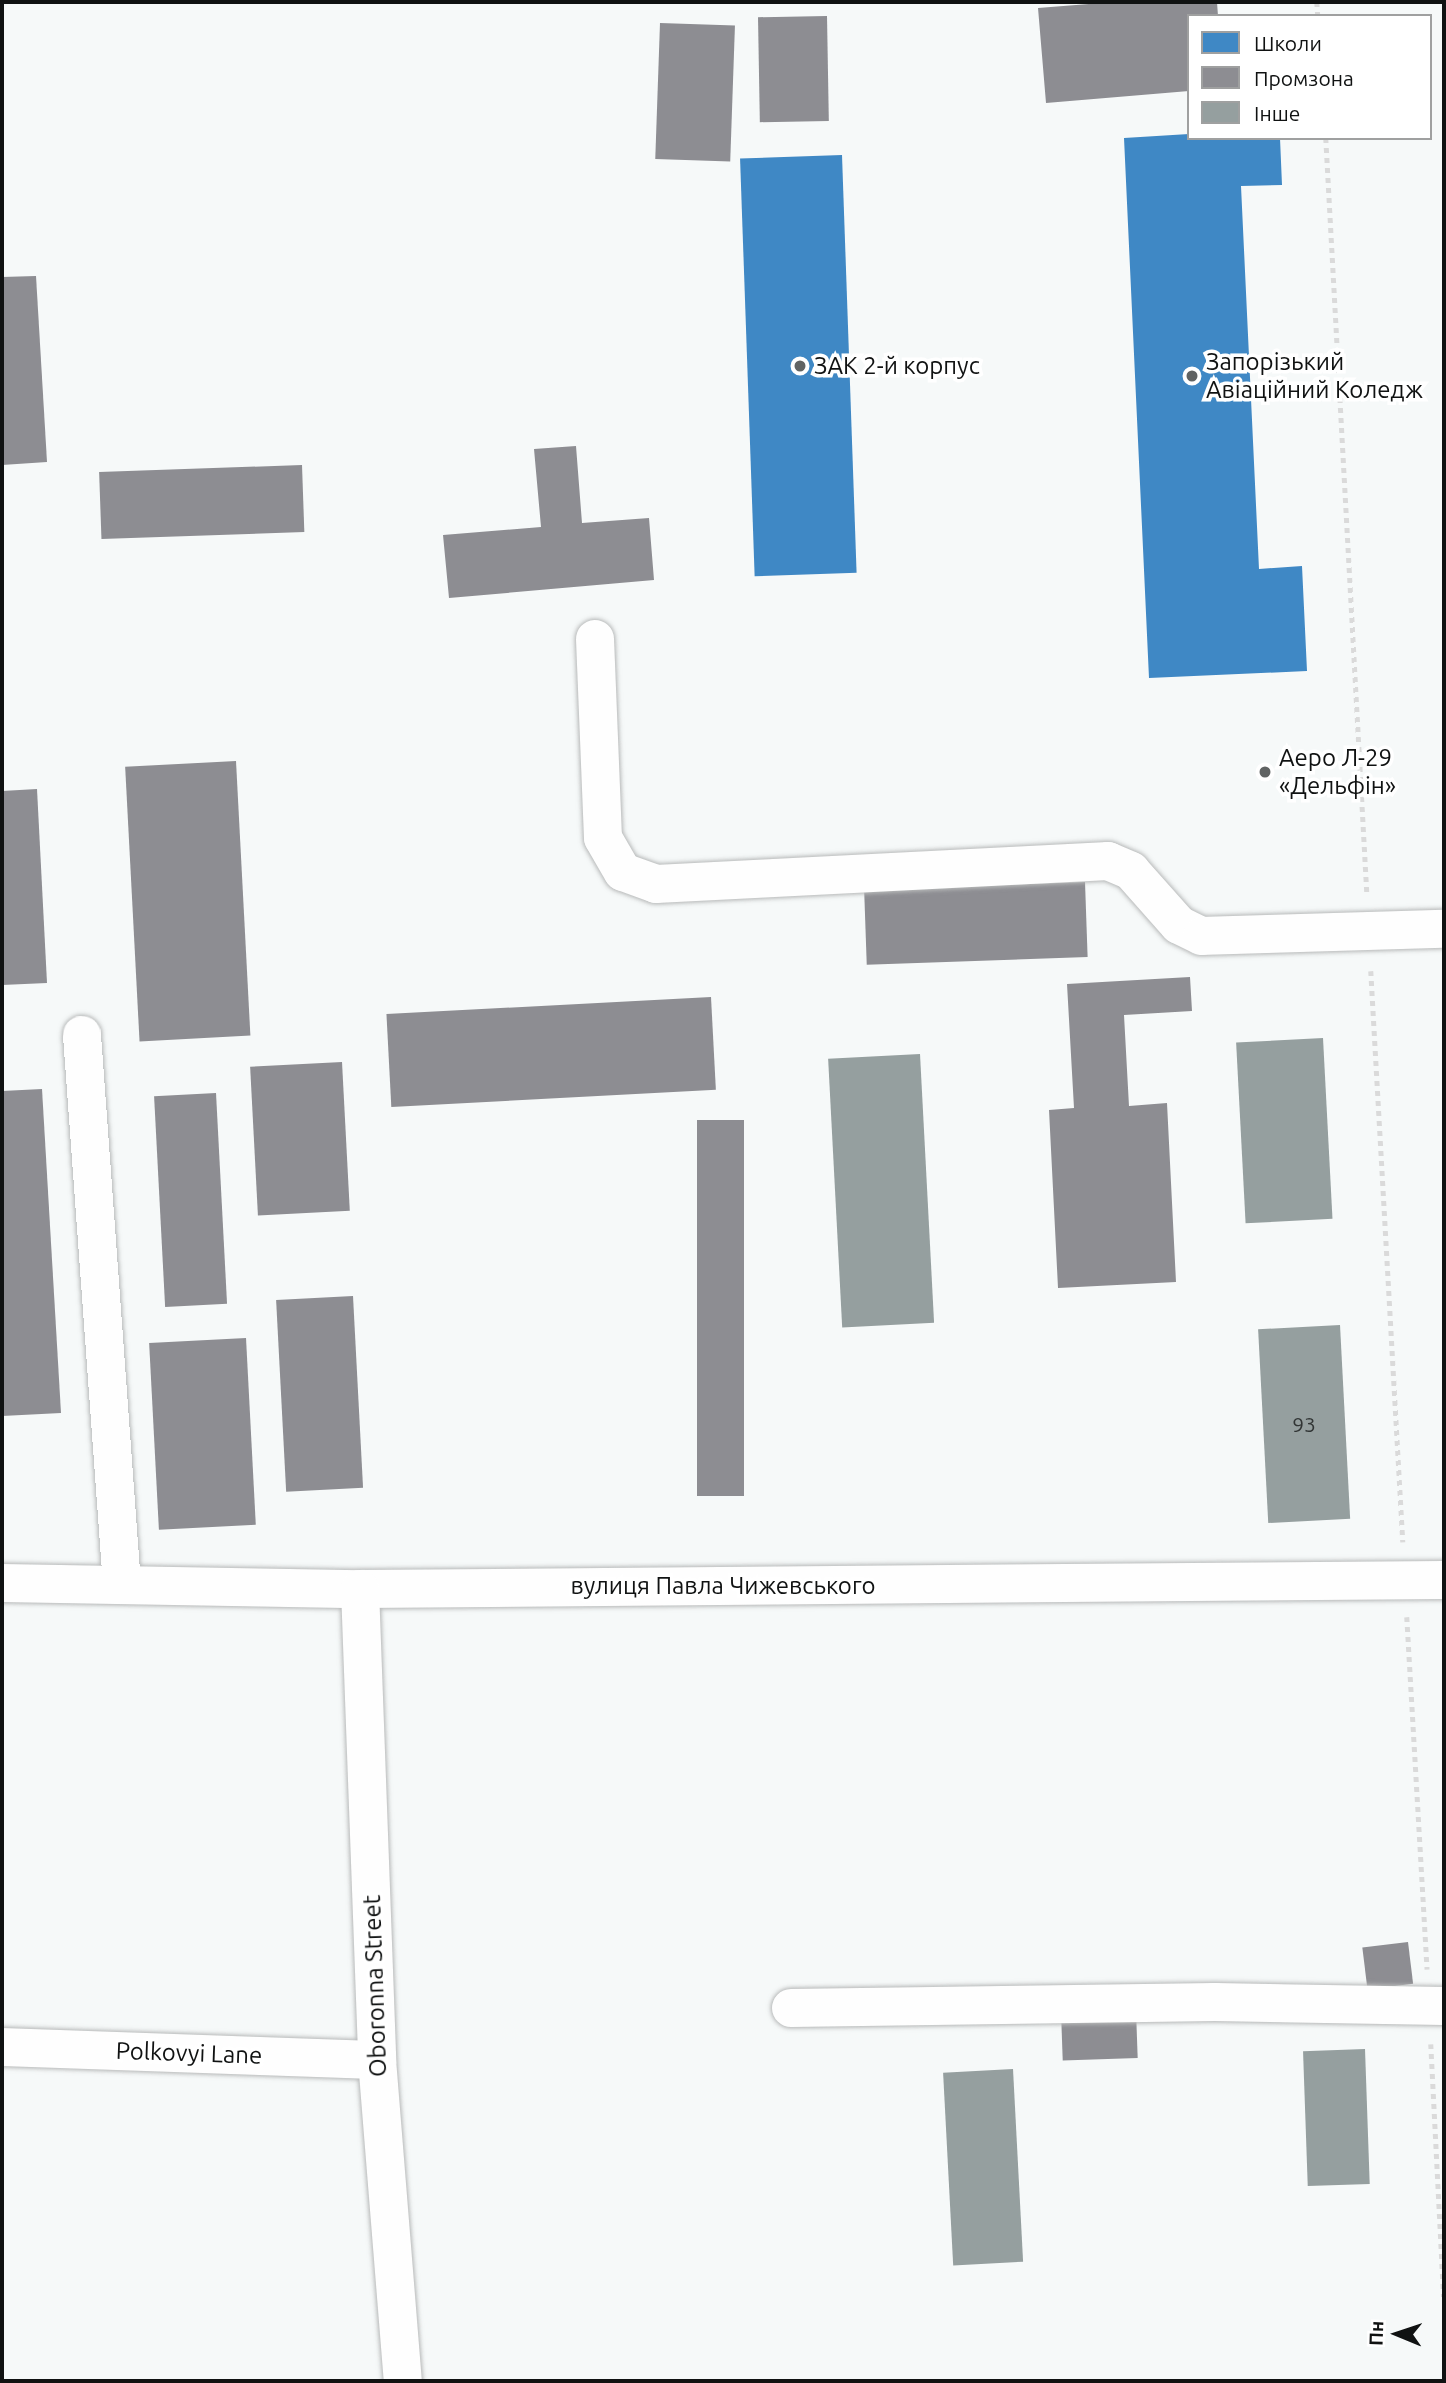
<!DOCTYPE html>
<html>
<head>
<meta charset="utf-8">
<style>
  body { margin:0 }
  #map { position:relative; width:1446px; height:2383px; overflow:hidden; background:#f6f9f9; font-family:Ubuntu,sans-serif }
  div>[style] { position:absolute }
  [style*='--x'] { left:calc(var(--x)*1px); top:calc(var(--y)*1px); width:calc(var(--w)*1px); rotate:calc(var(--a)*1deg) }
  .schools>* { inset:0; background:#3f88c5; transform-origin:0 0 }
  .industry>* { inset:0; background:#8d8d92; transform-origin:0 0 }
  .building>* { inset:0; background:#959f9f; transform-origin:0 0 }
  .path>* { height:4.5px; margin-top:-2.25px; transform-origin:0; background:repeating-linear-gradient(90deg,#dadada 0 5px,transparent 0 10px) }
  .roads { filter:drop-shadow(0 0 2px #b8baba) drop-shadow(0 0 2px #b8baba) }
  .minor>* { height:38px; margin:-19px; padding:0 19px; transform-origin:19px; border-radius:19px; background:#fefefe }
  .dots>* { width:19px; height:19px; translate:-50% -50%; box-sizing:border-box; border:4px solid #fff; border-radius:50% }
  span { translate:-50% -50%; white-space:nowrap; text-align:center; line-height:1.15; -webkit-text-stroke:7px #fff; paint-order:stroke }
  .number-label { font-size:21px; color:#313535 }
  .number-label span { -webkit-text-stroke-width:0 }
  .poi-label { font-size:24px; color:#101212 }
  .left { translate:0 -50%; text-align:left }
  .street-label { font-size:24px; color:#101212 }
  .frame { position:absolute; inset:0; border:4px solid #101212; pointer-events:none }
  .legend { position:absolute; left:1187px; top:14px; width:245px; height:126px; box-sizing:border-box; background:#fff; border:2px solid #9fa0a0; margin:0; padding:9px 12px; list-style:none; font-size:21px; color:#101212 }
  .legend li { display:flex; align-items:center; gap:14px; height:35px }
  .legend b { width:35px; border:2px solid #9fa0a0 }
  .north { position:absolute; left:1362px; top:2299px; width:70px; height:70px; -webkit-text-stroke:5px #fff; paint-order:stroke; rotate:272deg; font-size:19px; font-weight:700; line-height:28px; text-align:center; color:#101212 }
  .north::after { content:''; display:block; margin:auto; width:24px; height:32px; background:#101212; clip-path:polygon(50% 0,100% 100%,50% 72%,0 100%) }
</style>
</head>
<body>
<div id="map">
  <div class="schools">
    <div style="clip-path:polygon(1189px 134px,1189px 138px,1280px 138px,1282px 185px,1241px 186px,1259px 569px,1302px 566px,1307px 671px,1149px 678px,1124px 138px)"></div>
    <div style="left:842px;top:155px;width:418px;height:102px;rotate:88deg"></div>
  </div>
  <div class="industry">
    <div style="clip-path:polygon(1114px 2px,1217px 2px,1218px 16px,1189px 16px,1189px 91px,1046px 103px,1038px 8px)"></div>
    <div style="left:827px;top:16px;width:105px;height:69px;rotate:89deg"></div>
    <div style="left:660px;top:23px;width:75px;height:136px;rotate:2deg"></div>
    <div style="clip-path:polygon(36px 276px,47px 462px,2px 465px,2px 277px)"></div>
    <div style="clip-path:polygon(576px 446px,582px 523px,649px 518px,654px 580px,449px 598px,443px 535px,541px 527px,534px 449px)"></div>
    <div style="left:302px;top:465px;width:67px;height:203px;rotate:88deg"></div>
    <div style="left:236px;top:761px;width:275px;height:111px;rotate:87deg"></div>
    <div style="clip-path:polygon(37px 789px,47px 983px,2px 985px,2px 791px)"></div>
    <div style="left:1085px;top:882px;width:75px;height:221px;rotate:88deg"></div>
    <div style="clip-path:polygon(1190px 977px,1192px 1011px,1124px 1015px,1129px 1106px,1167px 1103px,1176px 1282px,1058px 1288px,1049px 1110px,1074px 1108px,1067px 984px)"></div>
    <div style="left:711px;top:997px;width:93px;height:325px;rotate:87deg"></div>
    <div style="left:342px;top:1062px;width:149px;height:92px;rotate:87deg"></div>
    <div style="clip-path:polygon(42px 1089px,61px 1413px,2px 1416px,2px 1091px)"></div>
    <div style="left:216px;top:1093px;width:211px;height:62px;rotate:87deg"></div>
    <div style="left:697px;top:1120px;width:47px;height:376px"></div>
    <div style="left:353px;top:1296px;width:192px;height:77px;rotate:87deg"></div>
    <div style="left:246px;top:1338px;width:187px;height:97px;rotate:87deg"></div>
    <div style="left:1408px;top:1942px;width:42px;height:46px;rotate:83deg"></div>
    <div style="left:1136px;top:2010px;width:48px;height:75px;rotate:88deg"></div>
  </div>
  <div class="building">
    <div style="left:1323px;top:1038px;width:181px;height:87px;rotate:87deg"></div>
    <div style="left:920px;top:1054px;width:269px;height:92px;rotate:87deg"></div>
    <div style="left:1340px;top:1325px;width:194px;height:82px;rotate:87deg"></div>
    <div style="left:1365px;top:2049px;width:135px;height:62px;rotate:88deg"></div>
    <div style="left:1013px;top:2069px;width:193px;height:70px;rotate:87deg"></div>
  </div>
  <div class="path">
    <div style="--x:1317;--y:2;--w:14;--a:86"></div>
    <div style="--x:1326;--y:138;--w:755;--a:86.89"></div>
    <div style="--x:1371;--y:971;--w:572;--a:86.79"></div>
    <div style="--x:1407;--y:1617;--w:353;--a:86.7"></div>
    <div style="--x:1431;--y:2044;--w:253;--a:87.1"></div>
  </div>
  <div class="roads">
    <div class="minor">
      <div style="--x:595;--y:639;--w:199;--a:87.7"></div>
      <div style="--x:603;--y:838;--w:39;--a:60"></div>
      <div style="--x:623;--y:872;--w:35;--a:20"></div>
      <div style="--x:656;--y:884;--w:453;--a:-2.9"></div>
      <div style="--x:1108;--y:861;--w:25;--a:23"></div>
      <div style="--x:1131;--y:871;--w:72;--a:48.4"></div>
      <div style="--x:1179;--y:925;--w:25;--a:26"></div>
      <div style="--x:1202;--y:936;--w:242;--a:-1.7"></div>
      <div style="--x:82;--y:1035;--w:551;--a:85.84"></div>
      <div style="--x:2;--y:1583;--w:358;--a:1"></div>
      <div style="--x:360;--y:1589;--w:1084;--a:-0.48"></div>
      <div style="--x:360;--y:1589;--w:471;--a:87.9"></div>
      <div style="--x:377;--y:2060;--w:322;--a:85.4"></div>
      <div style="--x:791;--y:2008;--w:424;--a:-0.8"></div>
      <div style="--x:1215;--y:2002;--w:229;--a:1"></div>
      <div style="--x:2;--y:2047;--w:375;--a:2"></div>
    </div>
  </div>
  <div class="dots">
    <div style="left:800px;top:366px;background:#606363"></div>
    <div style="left:1192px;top:376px;background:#606363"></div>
    <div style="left:1265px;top:772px;background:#606363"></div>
  </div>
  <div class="number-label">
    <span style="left:1304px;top:1424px">93</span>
  </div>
  <div class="poi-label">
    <span class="left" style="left:1206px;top:376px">Запорізький<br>Авіаційний Коледж</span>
    <span class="left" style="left:814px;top:366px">ЗАК 2-й корпус</span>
    <span class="left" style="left:1279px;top:772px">Аеро Л-29<br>«Дельфін»</span>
  </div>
  <div class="street-label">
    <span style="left:723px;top:1586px">вулиця Павла Чижевського</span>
    <span style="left:375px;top:1986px;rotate:-92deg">Oboronna Street</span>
    <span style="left:189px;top:2053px;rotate:2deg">Polkovyi Lane</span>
  </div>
  <div class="frame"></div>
  <ul class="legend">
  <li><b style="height:19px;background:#3f88c5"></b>Школи</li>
  <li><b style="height:19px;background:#8d8d92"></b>Промзона</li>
  <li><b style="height:19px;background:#959f9f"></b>Інше</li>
  </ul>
  <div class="north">Пн</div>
</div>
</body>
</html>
